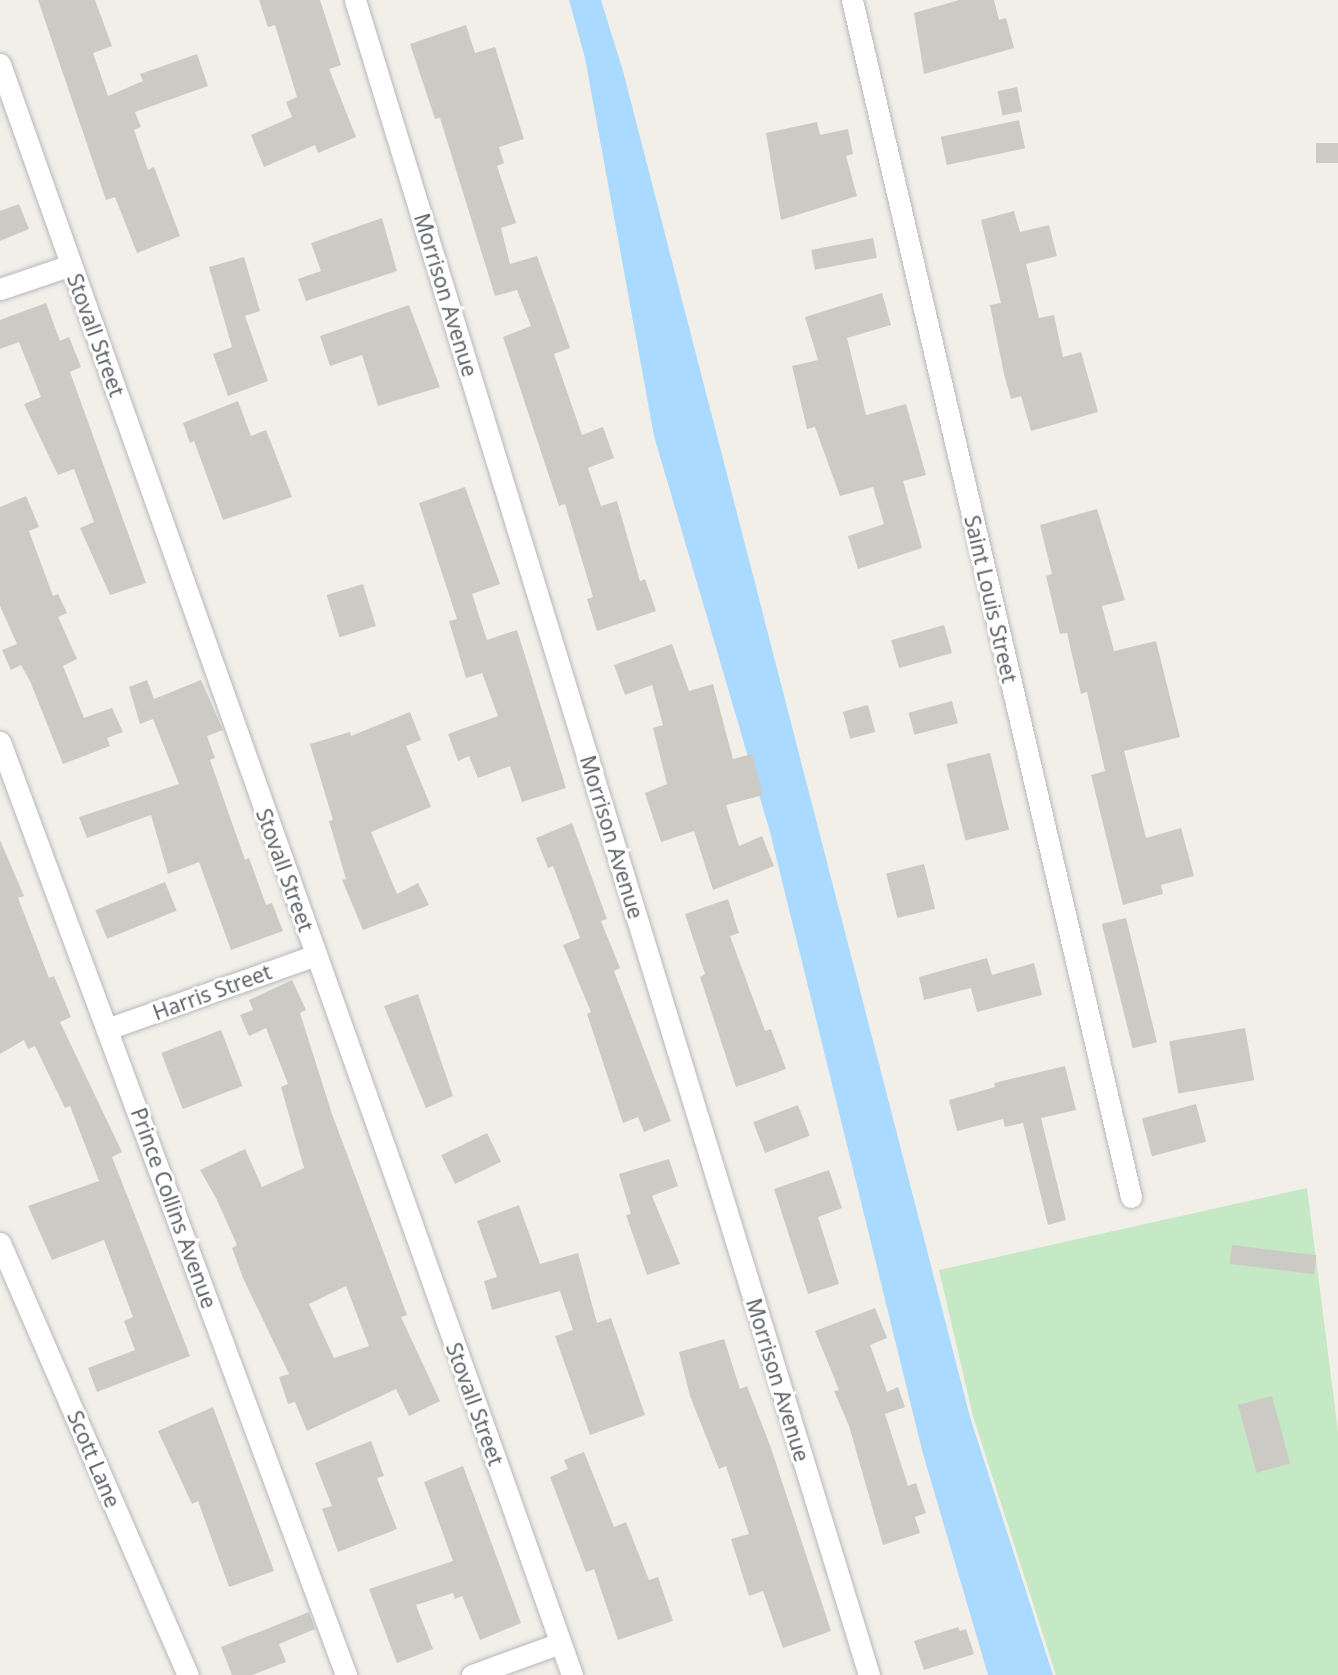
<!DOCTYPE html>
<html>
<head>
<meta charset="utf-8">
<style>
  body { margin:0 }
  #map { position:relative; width:1338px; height:1675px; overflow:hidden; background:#f1efe8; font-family:"Noto Sans",sans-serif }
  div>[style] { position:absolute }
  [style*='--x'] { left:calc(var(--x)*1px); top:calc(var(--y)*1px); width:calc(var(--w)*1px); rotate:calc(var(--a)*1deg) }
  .green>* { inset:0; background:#c5e8c5 }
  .water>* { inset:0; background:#aadaff }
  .building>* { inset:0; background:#cccac5; transform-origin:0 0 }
  .roads { filter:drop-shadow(0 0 2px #b5b8bc) drop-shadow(0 0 2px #b5b8bc) }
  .minor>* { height:21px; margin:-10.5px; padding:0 10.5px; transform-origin:10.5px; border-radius:10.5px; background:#fff }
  span { translate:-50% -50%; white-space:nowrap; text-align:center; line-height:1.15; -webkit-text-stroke:6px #fff; paint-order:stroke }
  .street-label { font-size:21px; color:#5f6368 }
</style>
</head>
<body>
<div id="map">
  <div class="green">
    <div style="clip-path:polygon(1307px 1188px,1338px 1432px,1338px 1675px,1056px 1675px,973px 1416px,939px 1270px)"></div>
  </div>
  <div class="water">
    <div style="clip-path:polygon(569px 0,601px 0,623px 71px,970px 1417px,1053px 1675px,988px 1675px,923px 1454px,770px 832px,654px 436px,585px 58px)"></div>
  </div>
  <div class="building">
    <div style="clip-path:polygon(38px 0,95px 0,112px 46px,93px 53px,108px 96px,143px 81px,140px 74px,197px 54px,208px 86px,135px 112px,141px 127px,134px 130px,148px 170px,154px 167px,180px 236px,137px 253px,115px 197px,106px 200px)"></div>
    <div style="clip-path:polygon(259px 0,320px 0,341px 65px,329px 69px,356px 137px,318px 153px,315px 145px,264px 167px,251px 135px,292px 117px,286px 102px,297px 97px,275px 25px,268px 27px)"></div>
    <div style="clip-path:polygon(959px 0,994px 0,999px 20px,1006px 18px,1014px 48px,924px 74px,914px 13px)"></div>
    <div style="clip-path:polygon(466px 25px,475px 53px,495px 47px,524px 139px,499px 147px,504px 163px,497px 166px,516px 223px,501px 228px,510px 264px,537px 256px,570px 348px,554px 354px,582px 435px,603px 427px,614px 458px,588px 468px,601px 506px,617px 501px,640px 581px,645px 579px,656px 611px,597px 631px,587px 599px,593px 597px,565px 504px,559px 506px,503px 337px,531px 326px,517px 290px,495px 296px,440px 118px,435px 119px,410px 44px)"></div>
    <div style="left:1017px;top:87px;width:25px;height:20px;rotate:78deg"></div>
    <div style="left:1019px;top:120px;width:29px;height:80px;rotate:78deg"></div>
    <div style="clip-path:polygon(817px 122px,820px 135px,848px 129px,853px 154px,846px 156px,857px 196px,781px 220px,766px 133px)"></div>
    <div style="left:1338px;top:143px;width:20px;height:22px;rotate:90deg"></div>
    <div style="clip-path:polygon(19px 204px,29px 229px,0 241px,0 211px)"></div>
    <div style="clip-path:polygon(1014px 211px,1020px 232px,1049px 225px,1057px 256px,1026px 264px,1039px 318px,1054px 315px,1063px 357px,1081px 352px,1098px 412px,1031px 431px,1021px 396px,1011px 399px,1004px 374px,990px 305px,1001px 303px,981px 220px)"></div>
    <div style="clip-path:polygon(382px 218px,397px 271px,306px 301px,298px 279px,321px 271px,311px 243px)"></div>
    <div style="left:873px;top:238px;width:20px;height:63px;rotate:79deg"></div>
    <div style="clip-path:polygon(244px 257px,260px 311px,245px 316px,268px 381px,228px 396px,213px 354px,232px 347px,209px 267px)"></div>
    <div style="clip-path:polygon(882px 293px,891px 325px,847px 338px,866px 415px,906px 404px,926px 475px,903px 481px,922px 548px,858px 569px,848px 536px,884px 524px,873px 487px,840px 496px,815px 427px,807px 429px,792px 366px,818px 360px,805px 317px)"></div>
    <div style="clip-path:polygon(46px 303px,60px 341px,69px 337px,81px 367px,70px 372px,146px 583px,110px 595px,80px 528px,94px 522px,74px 469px,58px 475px,24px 404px,41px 397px,19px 342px,0 349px,0 320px)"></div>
    <div style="clip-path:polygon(409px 305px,440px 387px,378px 406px,362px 355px,330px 366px,320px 336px)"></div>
    <div style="clip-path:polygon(238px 401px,251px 436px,266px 430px,292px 497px,223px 520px,194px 441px,190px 443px,183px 423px)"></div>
    <div style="clip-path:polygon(465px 487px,500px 584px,472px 594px,487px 640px,517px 630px,566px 788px,522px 802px,510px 766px,478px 778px,469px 756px,458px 761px,448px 734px,498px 716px,482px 673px,466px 678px,449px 621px,457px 619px,419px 503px)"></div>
    <div style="clip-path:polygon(26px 496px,39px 527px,29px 531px,53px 596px,58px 594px,67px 613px,58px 617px,77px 659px,63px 666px,84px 718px,112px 708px,123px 732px,107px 738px,110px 746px,63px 764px,30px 681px,21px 665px,11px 670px,2px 650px,17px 644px,0 606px,0 507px)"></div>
    <div style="clip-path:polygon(1097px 509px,1125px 600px,1102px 606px,1114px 651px,1156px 641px,1180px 737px,1124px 751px,1146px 838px,1181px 828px,1194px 876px,1161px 885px,1163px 894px,1123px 905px,1091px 775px,1105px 771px,1087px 692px,1081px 694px,1067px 633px,1060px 634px,1046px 576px,1052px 574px,1040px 525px)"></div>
    <div style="left:363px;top:584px;width:44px;height:38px;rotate:73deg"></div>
    <div style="left:944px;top:625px;width:29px;height:55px;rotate:74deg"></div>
    <div style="clip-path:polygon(672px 644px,689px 691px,713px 684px,733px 759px,752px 754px,763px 795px,726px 805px,739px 846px,762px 836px,774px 866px,713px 890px,694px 831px,661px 842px,645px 793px,667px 784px,653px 728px,663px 725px,652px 685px,625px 695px,614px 665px)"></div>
    <div style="clip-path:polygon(147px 680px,154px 699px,201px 680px,223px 730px,207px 736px,215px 758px,210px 760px,245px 860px,249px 858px,266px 905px,272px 903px,283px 931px,231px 950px,199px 862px,168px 874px,151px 815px,87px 838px,79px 817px,179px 784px,153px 719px,140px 724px,129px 687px)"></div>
    <div style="left:952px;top:701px;width:23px;height:45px;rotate:75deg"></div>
    <div style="left:868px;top:705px;width:28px;height:26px;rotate:75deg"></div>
    <div style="clip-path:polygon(410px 712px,421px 740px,406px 746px,431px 807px,371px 832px,397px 894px,418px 883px,429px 905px,363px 930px,342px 880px,346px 879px,329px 821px,333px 820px,310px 744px,350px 732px,351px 736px)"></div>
    <div style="left:990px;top:753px;width:79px;height:45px;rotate:76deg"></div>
    <div style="clip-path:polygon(572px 823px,607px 919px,601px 921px,620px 968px,614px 971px,671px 1121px,644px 1132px,638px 1117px,623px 1123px,587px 1014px,591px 1012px,563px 945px,580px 938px,553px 866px,548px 868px,536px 838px)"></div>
    <div style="clip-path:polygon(0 840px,24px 896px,18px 898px,49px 978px,54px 976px,71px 1017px,60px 1022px,122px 1152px,112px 1157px,190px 1356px,97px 1392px,88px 1368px,135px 1350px,124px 1321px,133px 1317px,104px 1240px,52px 1260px,28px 1206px,99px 1181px,70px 1106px,65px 1108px,35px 1046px,28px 1049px,24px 1040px,0 1054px)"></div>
    <div style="left:924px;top:864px;width:46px;height:39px;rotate:76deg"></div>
    <div style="left:165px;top:882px;width:31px;height:75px;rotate:68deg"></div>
    <div style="clip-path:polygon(728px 899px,739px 933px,730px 936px,765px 1031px,771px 1029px,786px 1069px,736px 1087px,700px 977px,705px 974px,685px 914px)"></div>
    <div style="left:1126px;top:918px;width:128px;height:25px;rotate:76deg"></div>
    <div style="clip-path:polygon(987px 958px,992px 975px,1034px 963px,1042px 995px,977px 1012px,971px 988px,924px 1000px,919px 977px)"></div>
    <div style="clip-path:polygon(evenodd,292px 980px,306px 1010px,300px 1013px,332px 1114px,407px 1315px,401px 1317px,440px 1401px,409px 1416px,396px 1389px,307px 1431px,295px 1402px,288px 1404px,279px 1377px,289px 1374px,243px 1278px,232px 1248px,237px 1245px,216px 1198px,200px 1170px,245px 1149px,262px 1187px,304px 1168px,281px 1087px,288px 1084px,266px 1028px,249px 1036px,240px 1015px,253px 1010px,249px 1000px,292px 980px,346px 1286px,369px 1346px,334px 1358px,309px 1304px,346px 1286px)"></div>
    <div style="clip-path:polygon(418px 994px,453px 1096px,426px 1108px,384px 1006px)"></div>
    <div style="left:1245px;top:1028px;width:53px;height:77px;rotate:80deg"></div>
    <div style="left:221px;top:1030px;width:60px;height:64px;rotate:69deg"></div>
    <div style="clip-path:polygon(1065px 1066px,1076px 1110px,1041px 1118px,1066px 1220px,1048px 1225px,1023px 1123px,1005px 1127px,1003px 1119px,957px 1131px,949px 1100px,995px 1087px,994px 1083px)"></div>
    <div style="left:1196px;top:1104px;width:39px;height:56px;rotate:75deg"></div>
    <div style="left:798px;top:1105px;width:33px;height:48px;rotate:69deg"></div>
    <div style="left:487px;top:1133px;width:32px;height:51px;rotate:64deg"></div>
    <div style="clip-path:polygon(669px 1159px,678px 1186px,652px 1196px,680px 1264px,647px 1275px,626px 1215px,631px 1214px,619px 1174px)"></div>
    <div style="clip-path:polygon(829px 1170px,842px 1208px,818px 1217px,839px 1284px,808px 1294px,774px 1189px)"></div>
    <div style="clip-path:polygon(519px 1205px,540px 1264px,578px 1253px,597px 1323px,611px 1318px,645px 1415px,590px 1435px,555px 1336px,573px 1330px,560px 1291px,492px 1310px,484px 1281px,497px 1277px,477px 1221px)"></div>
    <div style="left:1232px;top:1245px;width:85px;height:19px;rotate:7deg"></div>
    <div style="clip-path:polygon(875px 1308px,887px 1338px,870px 1345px,887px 1392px,898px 1387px,905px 1407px,885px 1414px,908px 1486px,916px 1483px,926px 1513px,915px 1517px,920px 1533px,883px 1545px,849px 1426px,834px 1391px,839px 1390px,815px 1331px)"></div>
    <div style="clip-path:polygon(724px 1339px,740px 1389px,747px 1386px,771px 1448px,831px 1631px,783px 1648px,763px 1591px,749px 1596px,731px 1539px,749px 1534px,726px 1466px,719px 1469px,690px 1396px,679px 1352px)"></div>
    <div style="left:1272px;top:1396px;width:70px;height:35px;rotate:75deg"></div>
    <div style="clip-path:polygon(213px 1407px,274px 1571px,229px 1587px,198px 1501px,192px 1504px,158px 1431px)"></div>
    <div style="clip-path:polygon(371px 1441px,384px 1476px,377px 1478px,397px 1529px,338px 1552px,322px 1509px,332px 1506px,315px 1463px)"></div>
    <div style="clip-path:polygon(584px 1452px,614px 1527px,626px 1522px,649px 1580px,658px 1577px,673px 1621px,618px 1640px,594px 1569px,586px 1572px,550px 1477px,568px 1469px,564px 1460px)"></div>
    <div style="clip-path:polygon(463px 1466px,521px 1623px,480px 1640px,462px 1596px,455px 1599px,453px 1593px,416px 1605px,433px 1649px,397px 1663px,369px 1589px,453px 1561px,424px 1482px)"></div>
    <div style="clip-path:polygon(309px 1612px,315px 1629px,279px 1644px,286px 1662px,252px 1675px,232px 1675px,221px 1647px)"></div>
    <div style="clip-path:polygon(958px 1627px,960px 1631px,966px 1629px,974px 1654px,924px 1670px,914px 1641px)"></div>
  </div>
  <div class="roads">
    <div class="minor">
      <div style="--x:355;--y:0;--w:1752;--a:72.94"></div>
      <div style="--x:852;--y:0;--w:1229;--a:76.88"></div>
      <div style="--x:0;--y:64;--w:1710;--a:70.45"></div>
      <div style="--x:0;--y:289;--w:75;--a:-18.7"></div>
      <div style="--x:0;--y:742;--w:995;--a:69.65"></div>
      <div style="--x:107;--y:1029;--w:222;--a:-19.5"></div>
      <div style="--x:0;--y:1243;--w:471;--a:66.5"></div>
      <div style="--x:472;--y:1675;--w:94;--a:-20"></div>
    </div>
  </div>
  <div class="street-label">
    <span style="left:446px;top:295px;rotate:73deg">Morrison Avenue</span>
    <span style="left:96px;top:335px;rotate:70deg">Stovall Street</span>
    <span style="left:991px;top:599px;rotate:77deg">Saint Louis Street</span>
    <span style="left:612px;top:837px;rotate:73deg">Morrison Avenue</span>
    <span style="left:285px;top:870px;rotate:70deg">Stovall Street</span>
    <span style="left:212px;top:992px;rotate:-20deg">Harris Street</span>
    <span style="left:174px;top:1208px;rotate:70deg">Prince Collins Avenue</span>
    <span style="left:778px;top:1380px;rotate:73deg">Morrison Avenue</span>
    <span style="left:475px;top:1404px;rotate:70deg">Stovall Street</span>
    <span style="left:94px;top:1459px;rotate:67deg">Scott Lane</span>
  </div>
</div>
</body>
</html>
